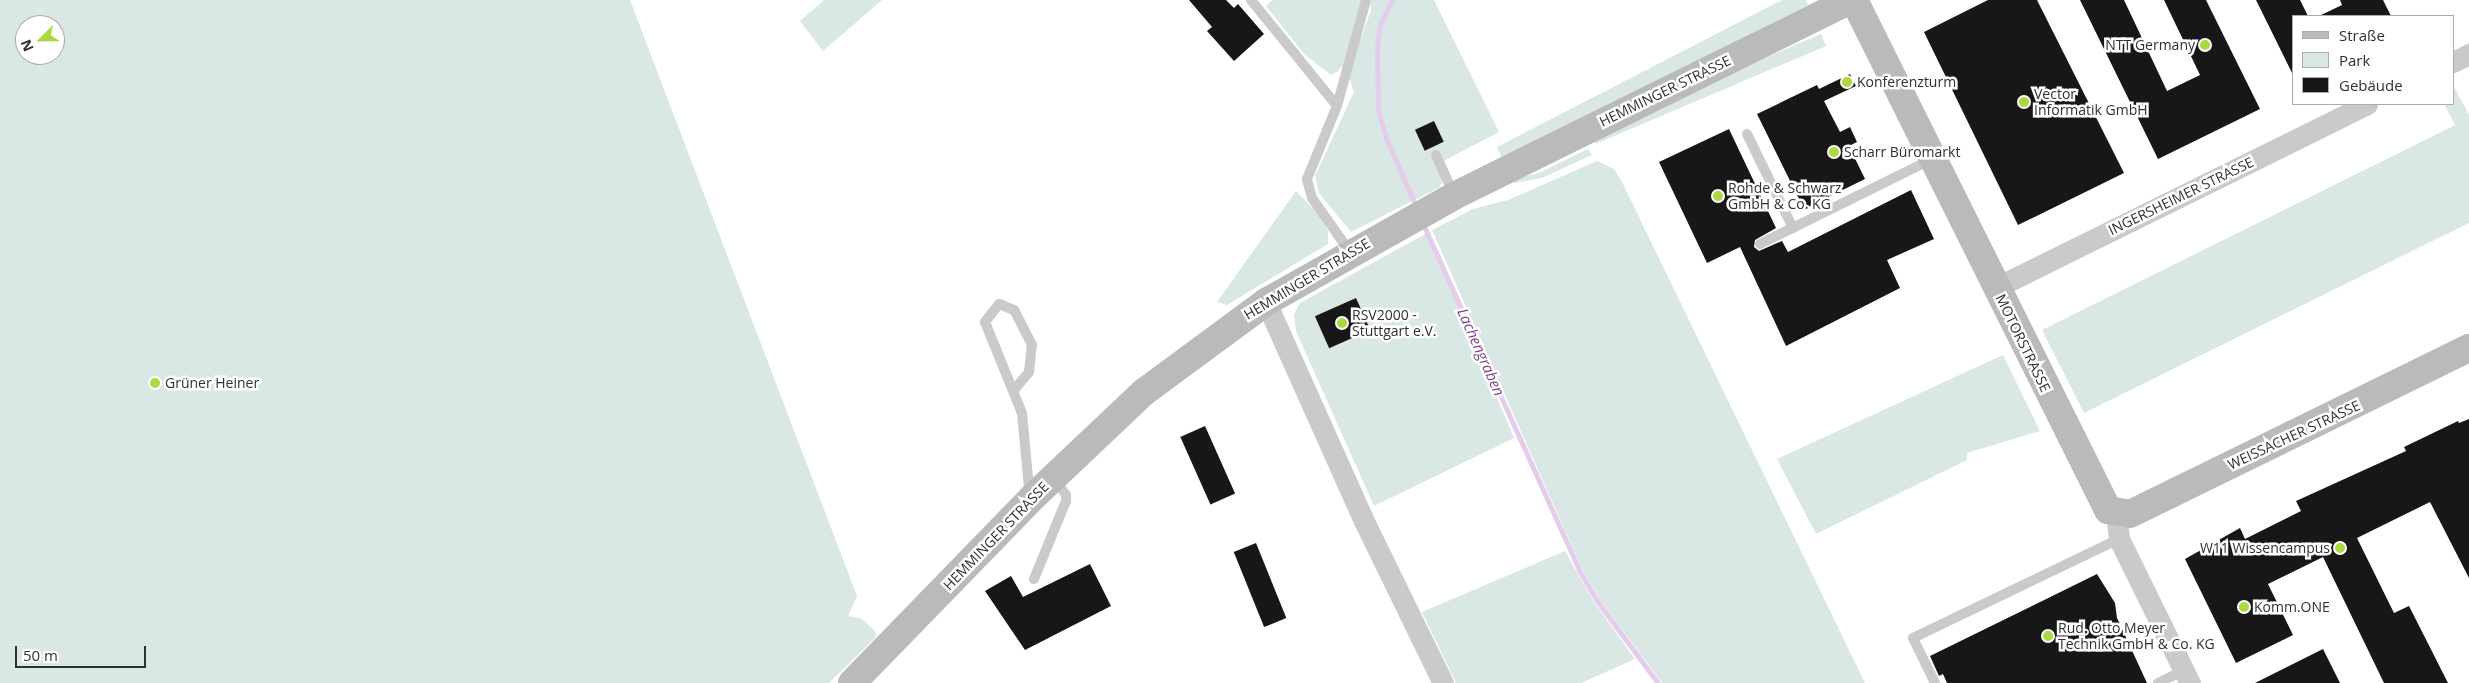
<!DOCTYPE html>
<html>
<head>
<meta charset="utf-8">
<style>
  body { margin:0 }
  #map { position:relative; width:2469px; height:683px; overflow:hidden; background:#fff; font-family:"Open Sans",sans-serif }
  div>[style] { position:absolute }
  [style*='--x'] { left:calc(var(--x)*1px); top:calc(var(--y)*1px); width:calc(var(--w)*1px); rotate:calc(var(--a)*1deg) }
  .green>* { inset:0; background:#d9e7e5; transform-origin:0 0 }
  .stream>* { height:5px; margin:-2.5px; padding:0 2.5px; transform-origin:2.5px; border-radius:2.5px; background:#e3cdea }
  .building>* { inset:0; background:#171717; transform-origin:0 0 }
  .lane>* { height:10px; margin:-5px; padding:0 5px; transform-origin:5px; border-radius:5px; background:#cacaca }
  .street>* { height:21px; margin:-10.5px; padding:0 10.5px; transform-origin:10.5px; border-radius:10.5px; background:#cacaca }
  .secondary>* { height:28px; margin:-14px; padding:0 14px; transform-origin:14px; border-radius:14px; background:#bababa }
  .dots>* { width:14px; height:14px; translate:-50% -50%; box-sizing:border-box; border:2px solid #fff; border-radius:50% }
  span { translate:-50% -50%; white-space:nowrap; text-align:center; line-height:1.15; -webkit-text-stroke:5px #fff; paint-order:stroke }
  .poi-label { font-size:14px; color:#303030 }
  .right { translate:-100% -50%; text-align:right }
  .left { translate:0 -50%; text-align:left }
  .street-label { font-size:14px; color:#303030 }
  .water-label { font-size:15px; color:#7b438d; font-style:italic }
  .legend { position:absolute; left:2292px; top:15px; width:162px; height:90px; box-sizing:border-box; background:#fff; border:1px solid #acacac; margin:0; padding:6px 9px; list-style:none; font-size:15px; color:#303030 }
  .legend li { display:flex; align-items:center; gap:10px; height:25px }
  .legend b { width:25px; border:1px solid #acacac }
  .north { position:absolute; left:15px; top:15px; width:50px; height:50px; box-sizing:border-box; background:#fff; border:1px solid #acacac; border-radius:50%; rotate:247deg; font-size:14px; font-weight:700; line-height:20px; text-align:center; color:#303030 }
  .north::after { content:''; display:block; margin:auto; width:18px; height:22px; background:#acd93f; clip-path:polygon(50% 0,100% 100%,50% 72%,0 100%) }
  .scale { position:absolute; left:15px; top:646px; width:131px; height:22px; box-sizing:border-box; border:2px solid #303030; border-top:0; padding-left:6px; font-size:15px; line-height:18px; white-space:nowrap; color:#303030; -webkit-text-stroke:4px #fff; paint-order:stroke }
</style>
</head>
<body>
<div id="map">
  <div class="green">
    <div style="clip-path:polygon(evenodd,0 0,630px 0,857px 596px,848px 616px,862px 619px,875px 631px,876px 637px,829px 683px,0 683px,0 0,25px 25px,55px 25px,55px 55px,25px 55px,25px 25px)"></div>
    <div style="clip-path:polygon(824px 0,882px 0,823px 51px,800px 21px)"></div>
    <div style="clip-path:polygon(1273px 0,1361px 0,1343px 65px,1338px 71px,1331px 75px,1305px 55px,1266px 6px)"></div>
    <div style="clip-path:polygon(1370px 0,1434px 0,1499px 132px,1438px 164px,1444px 178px,1440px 187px,1351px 232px,1319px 193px,1315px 176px,1354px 92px,1348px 75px,1371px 10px)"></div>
    <div style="clip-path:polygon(1782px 0,1806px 0,1808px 5px,1502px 159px,1497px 147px)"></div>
    <div style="left:1821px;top:34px;width:13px;height:250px;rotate:67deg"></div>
    <div style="clip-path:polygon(2453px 85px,2469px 115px,2469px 223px,2084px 413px,2042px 330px,2455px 125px,2444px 104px,2453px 104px)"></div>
    <div style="clip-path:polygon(1588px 149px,1592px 155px,1542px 178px,1515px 183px,1514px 179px,1539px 173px)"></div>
    <div style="clip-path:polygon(1597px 161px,1614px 169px,1622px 182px,1865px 683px,1662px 683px,1599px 599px,1582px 569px,1432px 230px,1473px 209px,1508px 200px)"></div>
    <div style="clip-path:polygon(1296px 191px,1318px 214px,1328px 231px,1328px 244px,1227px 305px,1217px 302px)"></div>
    <div style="clip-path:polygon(1427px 233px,1514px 438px,1374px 506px,1296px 331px,1294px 315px,1300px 303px)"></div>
    <div style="clip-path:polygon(2003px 355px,2040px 431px,1967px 453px,1967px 460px,1816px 534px,1777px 459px)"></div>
    <div style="clip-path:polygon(1565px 551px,1594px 602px,1635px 659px,1581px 683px,1456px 683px,1422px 612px)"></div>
  </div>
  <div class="stream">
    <div style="--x:1392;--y:0;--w:28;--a:116"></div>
    <div style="--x:1380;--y:25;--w:22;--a:98"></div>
    <div style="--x:1377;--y:47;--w:63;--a:89.1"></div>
    <div style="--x:1378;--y:110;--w:29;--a:74"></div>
    <div style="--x:1386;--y:138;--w:77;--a:66.4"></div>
    <div style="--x:1423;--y:224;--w:380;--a:65.7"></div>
    <div style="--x:1579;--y:570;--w:36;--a:60"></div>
    <div style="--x:1597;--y:601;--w:102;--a:53.4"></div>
  </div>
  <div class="building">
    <div style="clip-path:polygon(1189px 0,1226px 0,1234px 8px,1238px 4px,1264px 34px,1234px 61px,1207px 31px,1212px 27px)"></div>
    <div style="clip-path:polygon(1988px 0,2037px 0,2124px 173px,2018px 225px,1924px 32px)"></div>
    <div style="clip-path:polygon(2080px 0,2124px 0,2167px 91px,2200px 75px,2164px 0,2206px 0,2260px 109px,2158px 159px)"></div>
    <div style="clip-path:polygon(2256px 0,2300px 0,2308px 16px,2293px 16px,2293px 75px)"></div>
    <div style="clip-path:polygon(2340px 0,2383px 0,2391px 16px,2319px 16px,2342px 5px)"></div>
    <div style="clip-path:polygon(1850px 74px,1856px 86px,1824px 101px,1840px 132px,1850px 127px,1857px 142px,1849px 146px,1865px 179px,1804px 209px,1757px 114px,1817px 85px,1819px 89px)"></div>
    <div style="left:1434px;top:121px;width:23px;height:21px;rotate:65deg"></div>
    <div style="clip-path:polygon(1729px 129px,1776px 228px,1755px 240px,1754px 247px,1759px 251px,1782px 241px,1788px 252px,1911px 190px,1934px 239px,1887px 260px,1900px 288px,1786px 346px,1740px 247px,1707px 263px,1659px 162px)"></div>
    <div style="left:1356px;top:298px;width:35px;height:45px;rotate:66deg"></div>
    <div style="clip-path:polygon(2469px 419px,2469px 578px,2430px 502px,2357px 538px,2394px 613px,2409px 606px,2448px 683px,2384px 683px,2323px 557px,2268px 584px,2293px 635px,2236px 663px,2185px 559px,2240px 528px,2245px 539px,2301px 511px,2296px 501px,2406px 451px,2404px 447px,2458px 421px,2459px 423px)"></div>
    <div style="left:1205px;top:426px;width:74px;height:27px;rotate:66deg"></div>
    <div style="left:1256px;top:543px;width:81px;height:24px;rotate:68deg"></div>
    <div style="clip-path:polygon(1090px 564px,1111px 606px,1025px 650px,985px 591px,1011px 576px,1023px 597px)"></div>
    <div style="clip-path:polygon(2097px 574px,2115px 603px,2117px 618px,2147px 683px,1947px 683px,1943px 674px,1939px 676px,1930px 656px)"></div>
    <div style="clip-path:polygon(2323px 649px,2340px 683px,2255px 683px)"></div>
  </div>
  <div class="lane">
    <div style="--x:1251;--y:0;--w:136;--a:50.9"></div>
    <div style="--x:1747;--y:134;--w:105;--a:63.9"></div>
    <div style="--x:1436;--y:155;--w:44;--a:65.8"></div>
    <div style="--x:1760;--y:244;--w:192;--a:-26.3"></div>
    <div style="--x:1350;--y:252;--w:66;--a:-125.1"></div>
    <div style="--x:1312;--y:198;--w:20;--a:-105"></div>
    <div style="--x:1307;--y:179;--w:79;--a:-67.7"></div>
    <div style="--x:1337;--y:106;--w:110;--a:-74.7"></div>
    <div style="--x:1014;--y:390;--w:23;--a:-50"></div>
    <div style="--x:1029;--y:372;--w:27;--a:-84"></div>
    <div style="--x:1032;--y:345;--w:39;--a:-117"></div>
    <div style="--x:1014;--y:310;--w:16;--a:-158"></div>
    <div style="--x:999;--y:304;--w:23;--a:128"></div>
    <div style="--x:985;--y:322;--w:98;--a:67.9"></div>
    <div style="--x:1022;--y:413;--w:75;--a:84.7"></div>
    <div style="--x:1029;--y:488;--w:8;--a:50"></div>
    <div style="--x:1034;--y:579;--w:84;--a:-67.7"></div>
    <div style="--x:1066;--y:501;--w:6;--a:-90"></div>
    <div style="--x:1066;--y:495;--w:21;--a:-125"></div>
    <div style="--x:1935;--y:683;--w:50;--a:-116.1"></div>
    <div style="--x:1913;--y:638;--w:229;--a:-25.7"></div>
    <div style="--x:2158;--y:683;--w:28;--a:-26"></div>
  </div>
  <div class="street">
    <div style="--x:2453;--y:62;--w:18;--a:-27"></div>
    <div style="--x:1995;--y:288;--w:415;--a:-26.3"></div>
    <div style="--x:1266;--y:302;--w:240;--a:65.9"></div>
    <div style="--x:1364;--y:521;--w:180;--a:64"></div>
    <div style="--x:2116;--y:513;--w:26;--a:83"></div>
    <div style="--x:2119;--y:539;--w:161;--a:63.8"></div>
  </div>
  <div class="secondary">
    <div style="--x:1854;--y:0;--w:570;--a:63.52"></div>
    <div style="--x:2108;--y:510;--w:22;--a:10"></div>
    <div style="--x:2130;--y:514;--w:377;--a:-26.1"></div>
    <div style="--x:852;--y:683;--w:262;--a:-45.8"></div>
    <div style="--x:1035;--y:495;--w:150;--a:-43.4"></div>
    <div style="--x:1144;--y:392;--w:152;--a:-36.4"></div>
    <div style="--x:1266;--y:302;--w:216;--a:-29.4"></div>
    <div style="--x:1454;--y:196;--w:442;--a:-26.3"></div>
  </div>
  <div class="dots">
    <div style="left:2205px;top:45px;background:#acd93f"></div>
    <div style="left:1847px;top:82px;background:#acd93f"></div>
    <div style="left:2024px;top:102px;background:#acd93f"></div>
    <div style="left:1834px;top:152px;background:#acd93f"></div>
    <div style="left:1718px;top:196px;background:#acd93f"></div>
    <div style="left:1342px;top:323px;background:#acd93f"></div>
    <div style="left:155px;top:383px;background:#acd93f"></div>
    <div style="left:2340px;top:548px;background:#acd93f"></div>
    <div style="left:2244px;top:607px;background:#acd93f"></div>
    <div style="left:2048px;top:636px;background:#acd93f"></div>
  </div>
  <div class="poi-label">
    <span class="right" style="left:2195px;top:45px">NTT Germany</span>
    <span class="left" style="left:1857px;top:82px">Konferenzturm</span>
    <span class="left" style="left:2034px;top:102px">Vector<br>Informatik GmbH</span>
    <span class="left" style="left:1844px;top:152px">Scharr Büromarkt</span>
    <span class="left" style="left:1728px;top:196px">Rohde &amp; Schwarz<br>GmbH &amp; Co. KG</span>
    <span class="left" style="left:1352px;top:323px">RSV2000 -<br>Stuttgart e.V.</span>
    <span class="left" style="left:165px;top:383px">Grüner Heiner</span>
    <span class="right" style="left:2330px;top:548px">W11 Wissencampus</span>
    <span class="left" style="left:2254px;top:607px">Komm.ONE</span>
    <span class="left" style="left:2058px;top:636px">Rud. Otto Meyer<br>Technik GmbH &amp; Co. KG</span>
  </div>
  <div class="street-label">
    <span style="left:1665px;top:91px;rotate:-26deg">HEMMINGER STRASSE</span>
    <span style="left:2181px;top:196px;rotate:-26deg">INGERSHEIMER STRASSE</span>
    <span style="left:1307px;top:279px;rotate:-31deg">HEMMINGER STRASSE</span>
    <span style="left:2023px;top:343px;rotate:64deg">MOTORSTRASSE</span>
    <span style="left:2294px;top:435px;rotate:-25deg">WEISSACHER STRASSE</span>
    <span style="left:996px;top:536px;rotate:-46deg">HEMMINGER STRASSE</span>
  </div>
  <div class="water-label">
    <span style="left:1481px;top:352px;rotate:66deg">Lachengraben</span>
  </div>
  <ul class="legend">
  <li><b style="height:6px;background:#bababa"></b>Straße</li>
  <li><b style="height:14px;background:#d9e7e5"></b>Park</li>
  <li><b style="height:14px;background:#171717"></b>Gebäude</li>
  </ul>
  <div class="north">N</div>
  <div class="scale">50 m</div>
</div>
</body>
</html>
